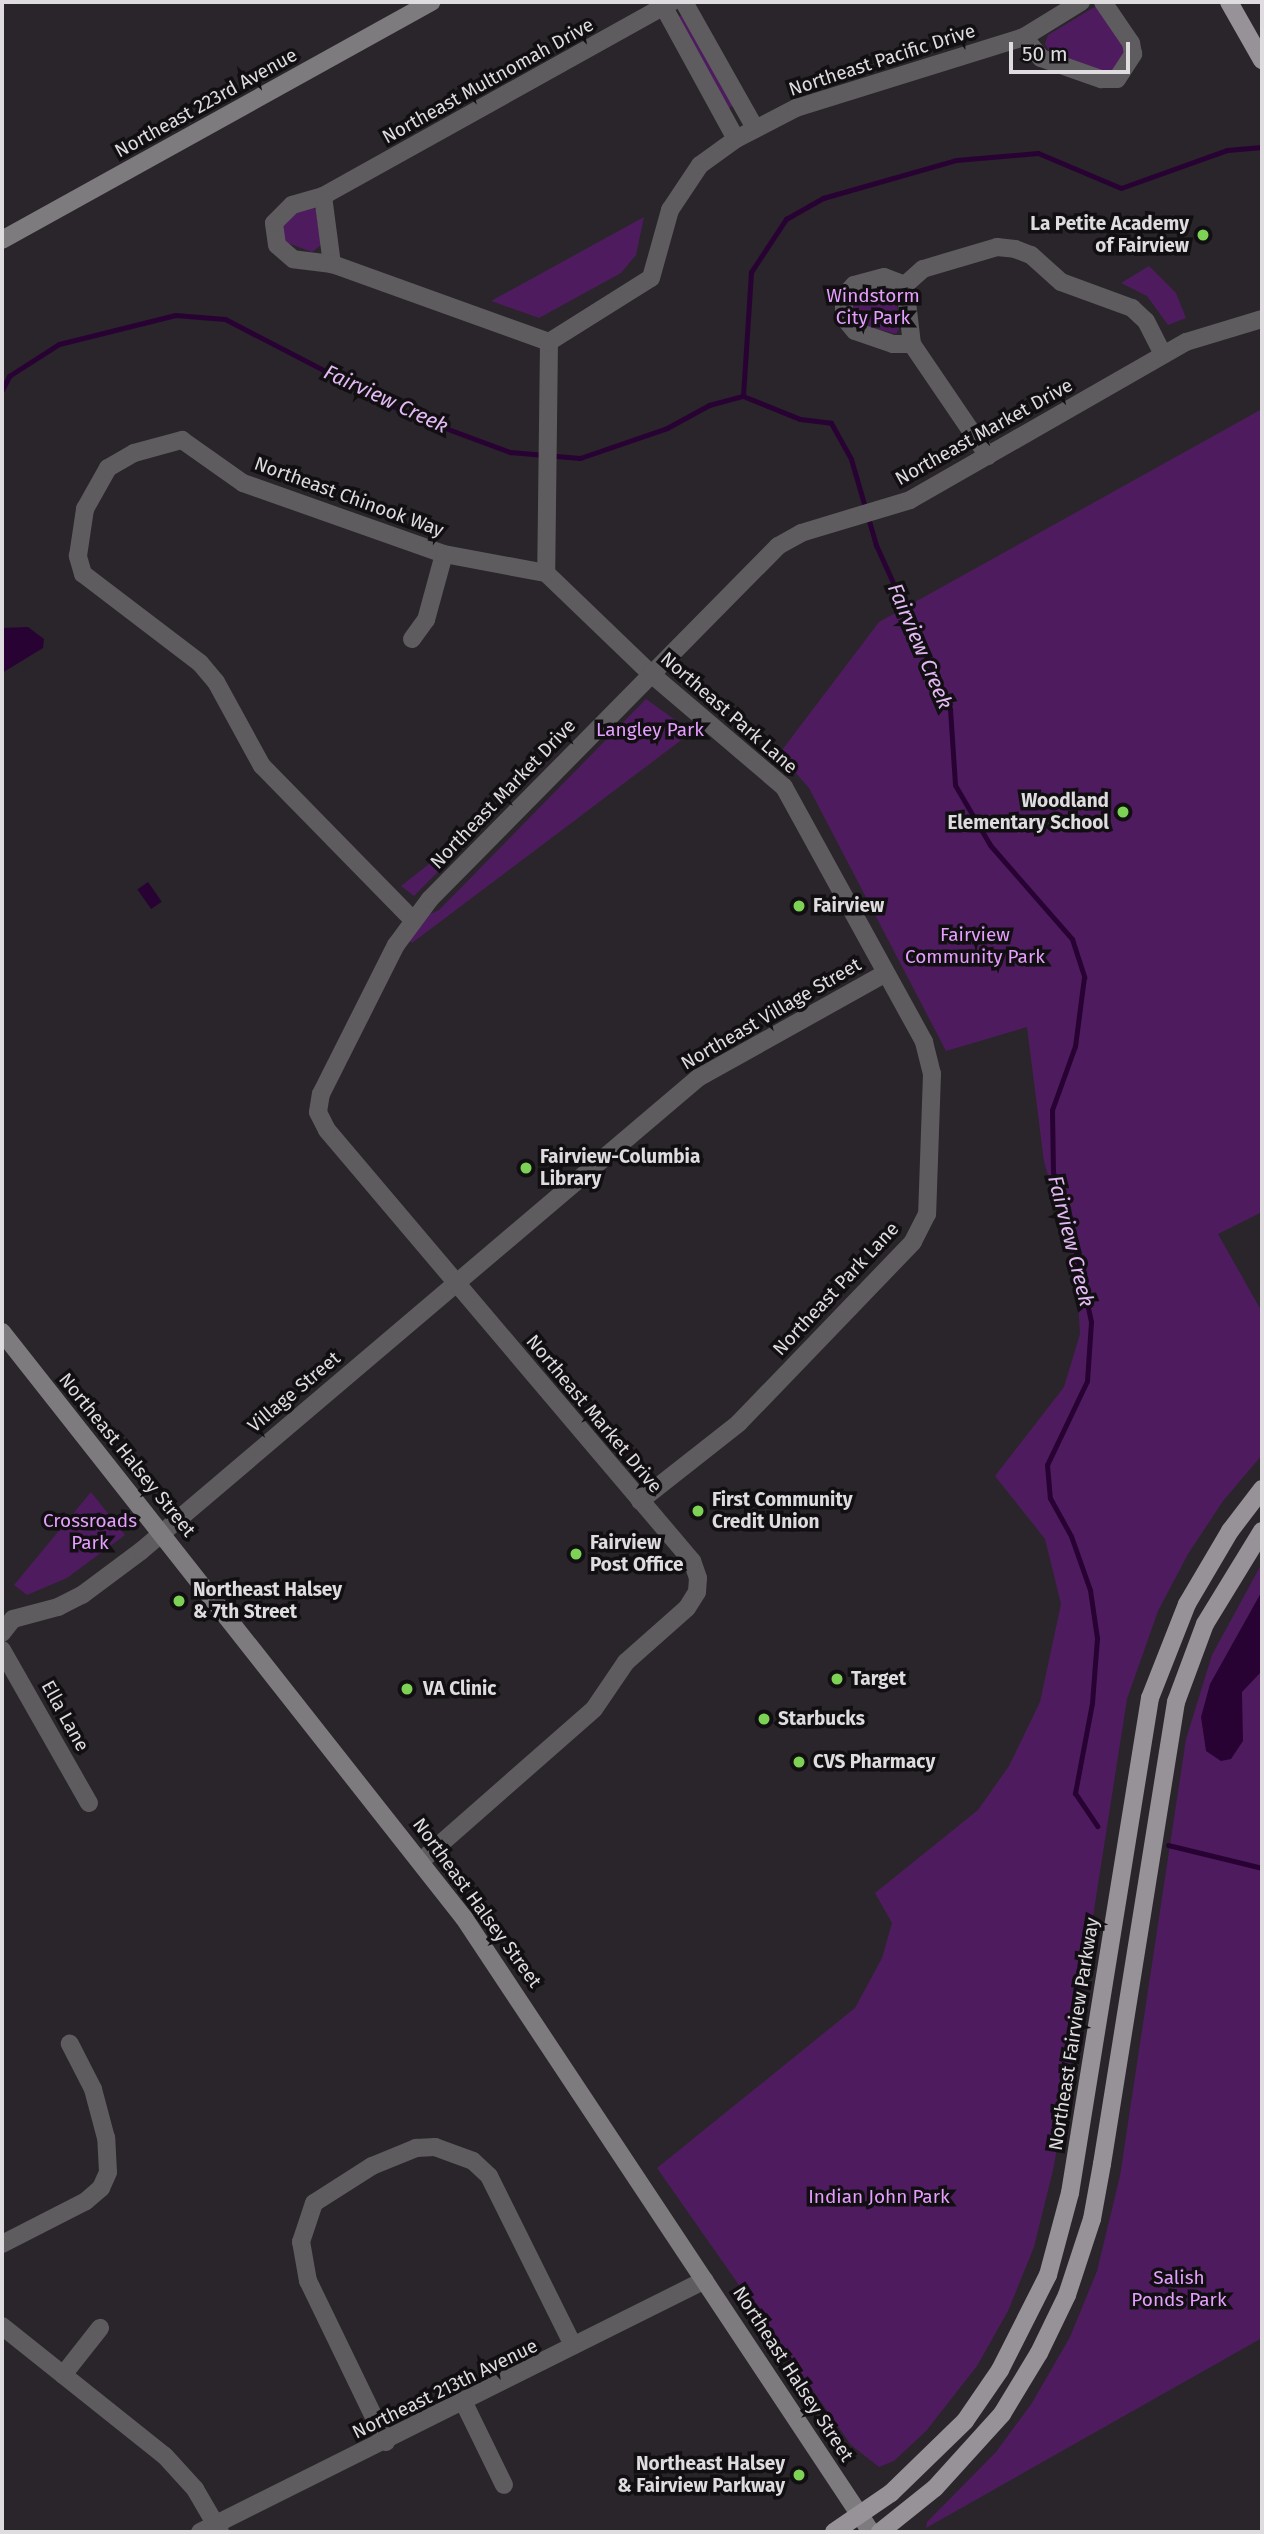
<!DOCTYPE html>
<html>
<head>
<meta charset="utf-8">
<style>
  body { margin:0 }
  #map { position:relative; width:1264px; height:2534px; overflow:hidden; background:#29252a; font-family:"Fira Sans",sans-serif }
  div>[style] { position:absolute }
  [style*='--x'] { left:calc(var(--x)*1px); top:calc(var(--y)*1px); width:calc(var(--w)*1px); rotate:calc(var(--a)*1deg) }
  .green>* { inset:0; background:#4e1c5e; transform-origin:0 0 }
  .water>* { inset:0; background:#290234; transform-origin:0 0 }
  .stream>* { height:5px; margin:-2.5px; padding:0 2.5px; transform-origin:2.5px; border-radius:2.5px; background:#290234 }
  .minor>* { height:18px; margin:-9px; padding:0 9px; transform-origin:9px; border-radius:9px; background:#5e5c5f }
  .secondary>* { height:18px; margin:-9px; padding:0 9px; transform-origin:9px; border-radius:9px; background:#7e7b7f }
  .primary>* { height:18px; margin:-9px; padding:0 9px; transform-origin:9px; border-radius:9px; background:#969298 }
  .dots>* { width:19px; height:19px; translate:-50% -50%; box-sizing:border-box; border:4px solid #110f11; border-radius:50% }
  span { translate:-50% -50%; white-space:nowrap; text-align:center; line-height:1.15; -webkit-text-stroke:7px #110f11; paint-order:stroke }
  .street-label { font-size:19px; color:#dedcdf }
  .poi-label { font-size:19px; color:#dedcdf; font-weight:700 }
  .right { translate:-100% -50%; text-align:right }
  .left { translate:0 -50%; text-align:left }
  .park-label { font-size:19px; color:#e69eff }
  .water-label { font-size:21px; color:#e3b9f3; font-style:italic }
  .frame { position:absolute; inset:0; border:4px solid #dedcdf; pointer-events:none }
  .scale { position:absolute; left:1009px; top:42px; width:121px; height:32px; box-sizing:border-box; border:4px solid #dedcdf; border-top:0; padding-left:9px; font-size:21px; line-height:24px; white-space:nowrap; color:#dedcdf; -webkit-text-stroke:5px #110f11; paint-order:stroke }
</style>
</head>
<body>
<div id="map">
  <div class="green">
    <div style="clip-path:polygon(1096px 6px,1126px 47px,1118px 67px,1106px 74px,1049px 51px,1045px 44px,1048px 35px)"></div>
    <div style="left:682px;top:15px;width:104px;height:5px;rotate:61deg"></div>
    <div style="clip-path:polygon(310px 205px,316px 210px,321px 245px,312px 252px,285px 242px,281px 221px)"></div>
    <div style="clip-path:polygon(644px 217px,636px 255px,621px 273px,539px 318px,491px 301px)"></div>
    <div style="clip-path:polygon(1149px 266px,1176px 293px,1186px 318px,1168px 325px,1147px 296px,1121px 283px)"></div>
    <div style="clip-path:polygon(877px 282px,893px 289px,901px 325px,896px 334px,855px 323px,848px 297px)"></div>
    <div style="clip-path:polygon(1262px 409px,1262px 1212px,1218px 1234px,1262px 1312px,1262px 1455px,1223px 1501px,1188px 1554px,1158px 1611px,1127px 1699px,1054px 2166px,1034px 2247px,1008px 2311px,977px 2366px,926px 2431px,894px 2461px,879px 2467px,851px 2445px,657px 2168px,855px 2008px,882px 1958px,892px 1923px,875px 1893px,978px 1810px,1009px 1766px,1040px 1702px,1061px 1604px,1045px 1539px,995px 1476px,1064px 1387px,1080px 1334px,1076px 1268px,1044px 1162px,1027px 1027px,946px 1051px,809px 788px,779px 754px,879px 622px)"></div>
    <div style="clip-path:polygon(646px 699px,692px 732px,412px 943px,409px 940px,426px 916px,439px 910px)"></div>
    <div style="clip-path:polygon(498px 811px,414px 896px,401px 886px,472px 830px)"></div>
    <div style="clip-path:polygon(91px 1492px,125px 1535px,67px 1578px,27px 1595px,14px 1585px)"></div>
    <div style="clip-path:polygon(1262px 1563px,1262px 2338px,926px 2528px,927px 2522px,996px 2452px,1032px 2403px,1070px 2337px,1097px 2271px,1120px 2176px,1186px 1739px,1212px 1655px)"></div>
  </div>
  <div class="water">
    <div style="clip-path:polygon(28px 627px,44px 639px,43px 648px,2px 673px,2px 628px)"></div>
    <div style="left:148px;top:882px;width:24px;height:13px;rotate:55deg"></div>
    <div style="clip-path:polygon(1262px 1591px,1262px 1671px,1242px 1692px,1243px 1741px,1231px 1759px,1221px 1761px,1206px 1751px,1201px 1717px,1210px 1684px)"></div>
  </div>
  <div class="stream">
    <div style="--x:2;--y:390;--w:16;--a:-63"></div>
    <div style="--x:9;--y:376;--w:59;--a:-32.6"></div>
    <div style="--x:59;--y:344;--w:120;--a:-14"></div>
    <div style="--x:175;--y:315;--w:50;--a:4.6"></div>
    <div style="--x:225;--y:319;--w:208;--a:27.4"></div>
    <div style="--x:410;--y:415;--w:107;--a:20.3"></div>
    <div style="--x:510;--y:452;--w:70;--a:4.9"></div>
    <div style="--x:580;--y:458;--w:92;--a:-19"></div>
    <div style="--x:667;--y:428;--w:48;--a:-28.7"></div>
    <div style="--x:709;--y:405;--w:35;--a:-15"></div>
    <div style="--x:743;--y:396;--w:61;--a:22"></div>
    <div style="--x:800;--y:419;--w:31;--a:7"></div>
    <div style="--x:831;--y:423;--w:41;--a:60.9"></div>
    <div style="--x:851;--y:459;--w:90;--a:73.8"></div>
    <div style="--x:876;--y:545;--w:180;--a:65.7"></div>
    <div style="--x:950;--y:709;--w:76;--a:86.2"></div>
    <div style="--x:955;--y:785;--w:69;--a:59.7"></div>
    <div style="--x:990;--y:845;--w:125;--a:48.9"></div>
    <div style="--x:1072;--y:939;--w:40;--a:72"></div>
    <div style="--x:1084;--y:977;--w:70;--a:97.4"></div>
    <div style="--x:1075;--y:1046;--w:68;--a:109.8"></div>
    <div style="--x:1052;--y:1110;--w:62;--a:89.1"></div>
    <div style="--x:1053;--y:1172;--w:64;--a:72.7"></div>
    <div style="--x:1072;--y:1233;--w:91;--a:77.9"></div>
    <div style="--x:1091;--y:1322;--w:59;--a:93.9"></div>
    <div style="--x:1087;--y:1381;--w:93;--a:115.5"></div>
    <div style="--x:1047;--y:1465;--w:33;--a:85"></div>
    <div style="--x:1050;--y:1498;--w:43;--a:61.1"></div>
    <div style="--x:1071;--y:1536;--w:57;--a:70.6"></div>
    <div style="--x:1090;--y:1590;--w:49;--a:81.7"></div>
    <div style="--x:1097;--y:1638;--w:65;--a:94.4"></div>
    <div style="--x:1092;--y:1703;--w:92;--a:100.7"></div>
    <div style="--x:1075;--y:1793;--w:40;--a:56"></div>
    <div style="--x:743;--y:396;--w:124;--a:-86.3"></div>
    <div style="--x:751;--y:272;--w:64;--a:-56.6"></div>
    <div style="--x:786;--y:219;--w:43;--a:-29.6"></div>
    <div style="--x:823;--y:198;--w:138;--a:-15.9"></div>
    <div style="--x:956;--y:160;--w:82;--a:-4.9"></div>
    <div style="--x:1038;--y:153;--w:90;--a:22.9"></div>
    <div style="--x:1121;--y:188;--w:113;--a:-19.7"></div>
    <div style="--x:1227;--y:150;--w:35;--a:-5"></div>
    <div style="--x:1168;--y:1845;--w:97;--a:13.7"></div>
  </div>
  <div class="minor">
    <div style="--x:661;--y:2;--w:156;--a:61.3"></div>
    <div style="--x:684;--y:2;--w:145;--a:60.6"></div>
    <div style="--x:1024;--y:37;--w:27;--a:51"></div>
    <div style="--x:1041;--y:58;--w:64;--a:19.3"></div>
    <div style="--x:1101;--y:79;--w:16;--a:0"></div>
    <div style="--x:1117;--y:79;--w:30;--a:-57"></div>
    <div style="--x:1133;--y:54;--w:11;--a:-100"></div>
    <div style="--x:1131;--y:43;--w:50;--a:-124.3"></div>
    <div style="--x:323;--y:196;--w:69;--a:82.5"></div>
    <div style="--x:905;--y:285;--w:22;--a:-159"></div>
    <div style="--x:884;--y:277;--w:31;--a:165"></div>
    <div style="--x:854;--y:285;--w:15;--a:132"></div>
    <div style="--x:844;--y:296;--w:22;--a:90"></div>
    <div style="--x:844;--y:318;--w:17;--a:50"></div>
    <div style="--x:855;--y:331;--w:40;--a:18.9"></div>
    <div style="--x:893;--y:344;--w:19;--a:0"></div>
    <div style="--x:549;--y:342;--w:231;--a:90.7"></div>
    <div style="--x:546;--y:573;--w:144;--a:43.9"></div>
    <div style="--x:650;--y:673;--w:176;--a:40.4"></div>
    <div style="--x:784;--y:787;--w:291;--a:61.2"></div>
    <div style="--x:924;--y:1042;--w:33;--a:76"></div>
    <div style="--x:932;--y:1074;--w:140;--a:92"></div>
    <div style="--x:927;--y:1214;--w:31;--a:117"></div>
    <div style="--x:913;--y:1242;--w:251;--a:133.9"></div>
    <div style="--x:739;--y:1423;--w:126;--a:141.8"></div>
    <div style="--x:549;--y:342;--w:231;--a:-160.2"></div>
    <div style="--x:332;--y:264;--w:39;--a:-173"></div>
    <div style="--x:293;--y:259;--w:21;--a:-139"></div>
    <div style="--x:277;--y:245;--w:22;--a:-98"></div>
    <div style="--x:274;--y:223;--w:25;--a:-45"></div>
    <div style="--x:292;--y:205;--w:32;--a:-16"></div>
    <div style="--x:323;--y:196;--w:399;--a:-29.1"></div>
    <div style="--x:549;--y:342;--w:120;--a:-32.1"></div>
    <div style="--x:651;--y:278;--w:71;--a:-74.4"></div>
    <div style="--x:670;--y:210;--w:54;--a:-56.3"></div>
    <div style="--x:700;--y:165;--w:44;--a:-35.8"></div>
    <div style="--x:736;--y:139;--w:68;--a:-27.3"></div>
    <div style="--x:796;--y:108;--w:239;--a:-17.3"></div>
    <div style="--x:1024;--y:37;--w:67;--a:-31.6"></div>
    <div style="--x:988;--y:456;--w:135;--a:-124.2"></div>
    <div style="--x:912;--y:344;--w:59;--a:-96.8"></div>
    <div style="--x:905;--y:285;--w:24;--a:-42"></div>
    <div style="--x:923;--y:269;--w:77;--a:-16.6"></div>
    <div style="--x:997;--y:247;--w:18;--a:6"></div>
    <div style="--x:1015;--y:249;--w:17;--a:21"></div>
    <div style="--x:1031;--y:255;--w:40;--a:42"></div>
    <div style="--x:1061;--y:282;--w:76;--a:20.1"></div>
    <div style="--x:1132;--y:308;--w:19;--a:43"></div>
    <div style="--x:1146;--y:321;--w:37;--a:63"></div>
    <div style="--x:412;--y:639;--w:24;--a:-54"></div>
    <div style="--x:426;--y:620;--w:68;--a:-74.7"></div>
    <div style="--x:411;--y:918;--w:213;--a:-134.4"></div>
    <div style="--x:262;--y:766;--w:96;--a:-118.7"></div>
    <div style="--x:216;--y:682;--w:25;--a:-130"></div>
    <div style="--x:200;--y:663;--w:147;--a:-142.7"></div>
    <div style="--x:83;--y:574;--w:19;--a:-106"></div>
    <div style="--x:78;--y:556;--w:48;--a:-81.5"></div>
    <div style="--x:85;--y:509;--w:47;--a:-60.7"></div>
    <div style="--x:108;--y:468;--w:30;--a:-30"></div>
    <div style="--x:134;--y:453;--w:50;--a:-15.2"></div>
    <div style="--x:182;--y:440;--w:75;--a:35.2"></div>
    <div style="--x:243;--y:483;--w:213;--a:19.5"></div>
    <div style="--x:444;--y:554;--w:104;--a:10.6"></div>
    <div style="--x:2;--y:1633;--w:18;--a:-52"></div>
    <div style="--x:13;--y:1619;--w:47;--a:-14.9"></div>
    <div style="--x:58;--y:1607;--w:27;--a:-27"></div>
    <div style="--x:82;--y:1595;--w:74;--a:-36.7"></div>
    <div style="--x:141;--y:1551;--w:731;--a:-40.34"></div>
    <div style="--x:698;--y:1078;--w:215;--a:-29.2"></div>
    <div style="--x:2;--y:1650;--w:176;--a:60.4"></div>
    <div style="--x:421;--y:1861;--w:230;--a:-41.3"></div>
    <div style="--x:594;--y:1709;--w:57;--a:-55.8"></div>
    <div style="--x:626;--y:1662;--w:81;--a:-41.5"></div>
    <div style="--x:687;--y:1608;--w:19;--a:-58"></div>
    <div style="--x:697;--y:1592;--w:14;--a:-86"></div>
    <div style="--x:698;--y:1578;--w:18;--a:-109"></div>
    <div style="--x:692;--y:1561;--w:565;--a:-130.26"></div>
    <div style="--x:327;--y:1130;--w:20;--a:-117"></div>
    <div style="--x:318;--y:1112;--w:18;--a:-81"></div>
    <div style="--x:321;--y:1094;--w:167;--a:-63.3"></div>
    <div style="--x:396;--y:945;--w:57;--a:-53.5"></div>
    <div style="--x:430;--y:899;--w:496;--a:-45.4"></div>
    <div style="--x:778;--y:546;--w:26;--a:-29"></div>
    <div style="--x:801;--y:533;--w:114;--a:-16.8"></div>
    <div style="--x:910;--y:500;--w:318;--a:-29.8"></div>
    <div style="--x:1186;--y:342;--w:79;--a:-16.8"></div>
    <div style="--x:2;--y:2244;--w:94;--a:-27.1"></div>
    <div style="--x:86;--y:2201;--w:20;--a:-41"></div>
    <div style="--x:101;--y:2188;--w:17;--a:-66"></div>
    <div style="--x:108;--y:2172;--w:34;--a:-93"></div>
    <div style="--x:106;--y:2138;--w:51;--a:-104.9"></div>
    <div style="--x:93;--y:2089;--w:51;--a:-117.1"></div>
    <div style="--x:2;--y:2326;--w:208;--a:38.6"></div>
    <div style="--x:165;--y:2456;--w:45;--a:47.7"></div>
    <div style="--x:195;--y:2489;--w:50;--a:59.8"></div>
    <div style="--x:63;--y:2375;--w:60;--a:-51.8"></div>
    <div style="--x:464;--y:2403;--w:91;--a:64"></div>
    <div style="--x:386;--y:2442;--w:179;--a:-115.8"></div>
    <div style="--x:308;--y:2281;--w:40;--a:-100"></div>
    <div style="--x:301;--y:2242;--w:41;--a:-71.6"></div>
    <div style="--x:314;--y:2203;--w:69;--a:-32.5"></div>
    <div style="--x:372;--y:2166;--w:48;--a:-22.2"></div>
    <div style="--x:416;--y:2148;--w:19;--a:-3"></div>
    <div style="--x:435;--y:2147;--w:40;--a:20.2"></div>
    <div style="--x:473;--y:2161;--w:22;--a:43"></div>
    <div style="--x:489;--y:2176;--w:189;--a:63.6"></div>
    <div style="--x:200;--y:2532;--w:564;--a:-26.52"></div>
  </div>
  <div class="secondary">
    <div style="--x:2;--y:240;--w:491;--a:-29"></div>
    <div style="--x:2;--y:1332;--w:746;--a:51.75"></div>
    <div style="--x:464;--y:1918;--w:737;--a:56.46"></div>
  </div>
  <div class="primary">
    <div style="--x:1229;--y:2;--w:67;--a:60.4"></div>
    <div style="--x:834;--y:2532;--w:69;--a:-34.4"></div>
    <div style="--x:891;--y:2493;--w:103;--a:-44.2"></div>
    <div style="--x:965;--y:2421;--w:62;--a:-55.5"></div>
    <div style="--x:1000;--y:2370;--w:106;--a:-63.2"></div>
    <div style="--x:1048;--y:2275;--w:85;--a:-75"></div>
    <div style="--x:1070;--y:2193;--w:501;--a:-80.82"></div>
    <div style="--x:1150;--y:1698;--w:101;--a:-68.5"></div>
    <div style="--x:1187;--y:1604;--w:85;--a:-59.5"></div>
    <div style="--x:1230;--y:1531;--w:53;--a:-52.7"></div>
    <div style="--x:880;--y:2532;--w:70;--a:-38.7"></div>
    <div style="--x:935;--y:2488;--w:100;--a:-47.8"></div>
    <div style="--x:1002;--y:2414;--w:71;--a:-58.8"></div>
    <div style="--x:1039;--y:2353;--w:64;--a:-64.2"></div>
    <div style="--x:1067;--y:2295;--w:80;--a:-71.8"></div>
    <div style="--x:1092;--y:2219;--w:56;--a:-79.7"></div>
    <div style="--x:1102;--y:2164;--w:468;--a:-80.9"></div>
    <div style="--x:1176;--y:1702;--w:83;--a:-69.6"></div>
    <div style="--x:1205;--y:1624;--w:109;--a:-58.5"></div>
  </div>
  <div class="dots">
    <div style="left:1203px;top:235px;background:#7dd154"></div>
    <div style="left:1123px;top:812px;background:#7dd154"></div>
    <div style="left:799px;top:906px;background:#7dd154"></div>
    <div style="left:526px;top:1168px;background:#7dd154"></div>
    <div style="left:698px;top:1511px;background:#7dd154"></div>
    <div style="left:576px;top:1554px;background:#7dd154"></div>
    <div style="left:179px;top:1601px;background:#7dd154"></div>
    <div style="left:837px;top:1679px;background:#7dd154"></div>
    <div style="left:407px;top:1689px;background:#7dd154"></div>
    <div style="left:764px;top:1719px;background:#7dd154"></div>
    <div style="left:799px;top:1762px;background:#7dd154"></div>
    <div style="left:799px;top:2475px;background:#7dd154"></div>
  </div>
  <div class="street-label">
    <span style="left:882px;top:60px;rotate:-18deg">Northeast Pacific Drive</span>
    <span style="left:488px;top:81px;rotate:-29deg">Northeast Multnomah Drive</span>
    <span style="left:206px;top:103px;rotate:-29deg">Northeast 223rd Avenue</span>
    <span style="left:984px;top:432px;rotate:-29deg">Northeast Market Drive</span>
    <span style="left:349px;top:497px;rotate:20deg">Northeast Chinook Way</span>
    <span style="left:729px;top:713px;rotate:41deg">Northeast Park Lane</span>
    <span style="left:503px;top:794px;rotate:-46deg">Northeast Market Drive</span>
    <span style="left:771px;top:1014px;rotate:-30deg">Northeast Village Street</span>
    <span style="left:836px;top:1289px;rotate:-47deg">Northeast Park Lane</span>
    <span style="left:294px;top:1392px;rotate:-40deg">Village Street</span>
    <span style="left:594px;top:1414px;rotate:50deg">Northeast Market Drive</span>
    <span style="left:127px;top:1455px;rotate:51deg">Northeast Halsey Street</span>
    <span style="left:65px;top:1716px;rotate:61deg">Ella Lane</span>
    <span style="left:477px;top:1903px;rotate:54deg">Northeast Halsey Street</span>
    <span style="left:1074px;top:2034px;rotate:-81deg">Northeast Fairview Parkway</span>
    <span style="left:793px;top:2374px;rotate:57deg">Northeast Halsey Street</span>
    <span style="left:445px;top:2389px;rotate:-26deg">Northeast 213th Avenue</span>
  </div>
  <div class="poi-label">
    <span class="right" style="left:1189px;top:235px">La Petite Academy<br>of Fairview</span>
    <span class="right" style="left:1109px;top:812px">Woodland<br>Elementary School</span>
    <span class="left" style="left:813px;top:906px">Fairview</span>
    <span class="left" style="left:540px;top:1168px">Fairview-Columbia<br>Library</span>
    <span class="left" style="left:712px;top:1511px">First Community<br>Credit Union</span>
    <span class="left" style="left:590px;top:1554px">Fairview<br>Post Office</span>
    <span class="left" style="left:193px;top:1601px">Northeast Halsey<br>&amp; 7th Street</span>
    <span class="left" style="left:851px;top:1679px">Target</span>
    <span class="left" style="left:423px;top:1689px">VA Clinic</span>
    <span class="left" style="left:778px;top:1719px">Starbucks</span>
    <span class="left" style="left:813px;top:1762px">CVS Pharmacy</span>
    <span class="right" style="left:785px;top:2475px">Northeast Halsey<br>&amp; Fairview Parkway</span>
  </div>
  <div class="park-label">
    <span style="left:873px;top:307px">Windstorm<br>City Park</span>
    <span style="left:650px;top:730px">Langley Park</span>
    <span style="left:975px;top:946px">Fairview<br>Community Park</span>
    <span style="left:90px;top:1532px">Crossroads<br>Park</span>
    <span style="left:879px;top:2197px">Indian John Park</span>
    <span style="left:1179px;top:2289px">Salish<br>Ponds Park</span>
  </div>
  <div class="water-label">
    <span style="left:386px;top:399px;rotate:25deg">Fairview Creek</span>
    <span style="left:920px;top:646px;rotate:67deg">Fairview Creek</span>
    <span style="left:1071px;top:1241px;rotate:76deg">Fairview Creek</span>
  </div>
  <div class="frame"></div>
  <div class="scale">50 m</div>
</div>
</body>
</html>
